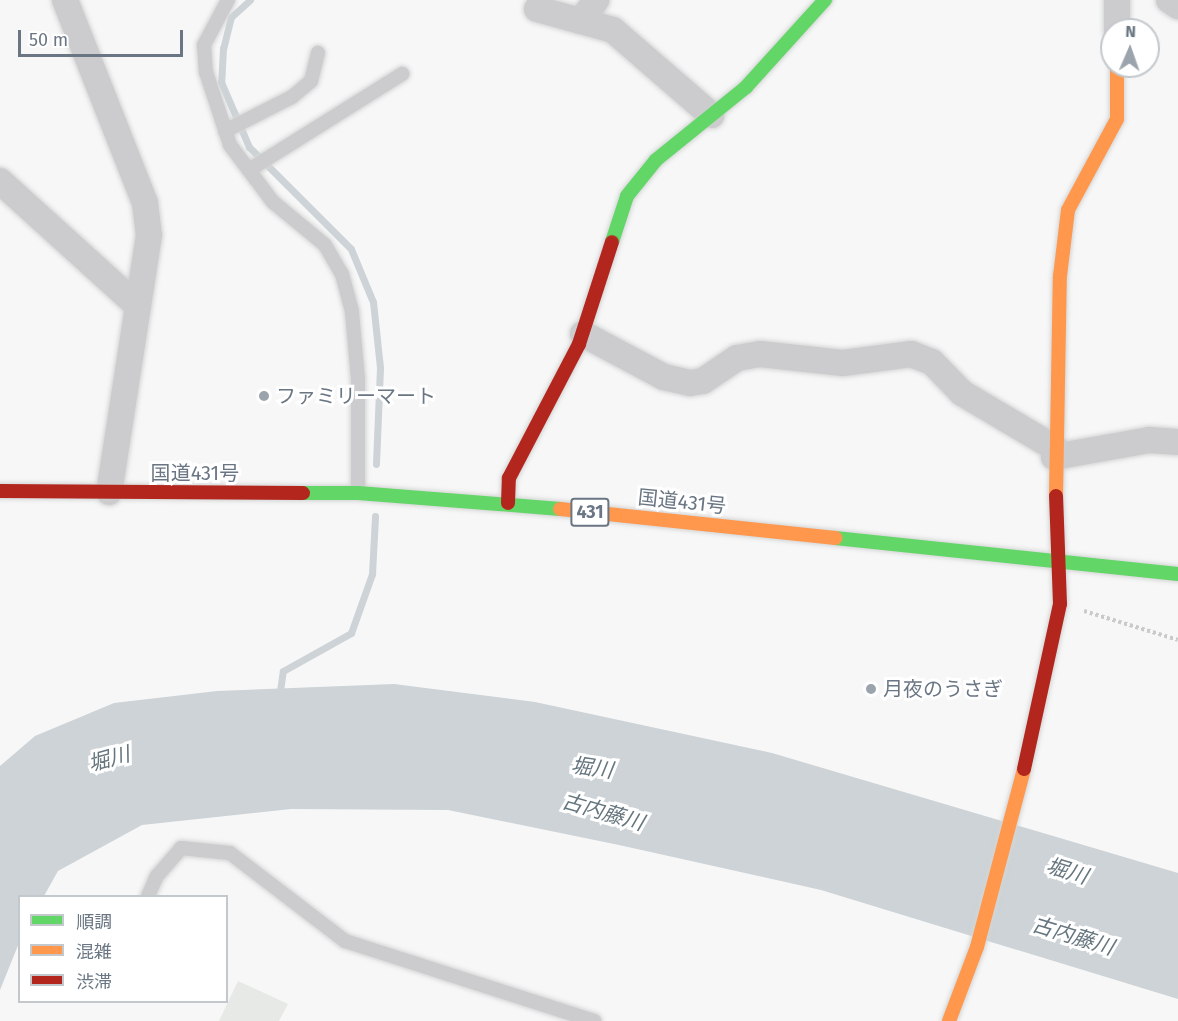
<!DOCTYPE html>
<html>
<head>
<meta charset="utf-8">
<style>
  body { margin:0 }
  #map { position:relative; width:1178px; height:1021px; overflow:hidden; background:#f7f7f7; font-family:"Fira Sans","Noto Sans JP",sans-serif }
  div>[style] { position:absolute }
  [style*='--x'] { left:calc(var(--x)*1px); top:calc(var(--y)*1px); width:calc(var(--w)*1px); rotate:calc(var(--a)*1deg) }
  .green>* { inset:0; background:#e6e9e5 }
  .water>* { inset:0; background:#cdd3d6 }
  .stream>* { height:7px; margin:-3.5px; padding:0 3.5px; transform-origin:3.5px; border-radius:3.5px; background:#cdd3d6 }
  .path>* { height:4px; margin-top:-2px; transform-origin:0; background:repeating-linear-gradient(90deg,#cacacb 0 3px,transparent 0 6px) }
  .roads { filter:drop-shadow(0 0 2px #d4d5d5) drop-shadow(0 0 2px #d4d5d5) }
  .lane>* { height:14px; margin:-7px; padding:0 7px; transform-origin:7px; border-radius:7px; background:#ccccce }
  .street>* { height:26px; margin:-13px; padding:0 13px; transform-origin:13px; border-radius:13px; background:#ccccce }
  .fast>* { height:14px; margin:-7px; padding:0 7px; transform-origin:7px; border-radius:7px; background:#63d668 }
  .slow>* { height:14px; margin:-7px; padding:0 7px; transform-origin:7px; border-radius:7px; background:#ff974d }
  .jam>* { height:14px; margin:-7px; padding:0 7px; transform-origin:7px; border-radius:7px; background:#b3261e }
  .dots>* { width:16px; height:16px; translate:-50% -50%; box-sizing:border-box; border:3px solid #fff; border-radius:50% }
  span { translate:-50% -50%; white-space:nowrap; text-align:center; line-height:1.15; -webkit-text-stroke:6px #fff; paint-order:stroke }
  .shield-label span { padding:2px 4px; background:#fff; border:2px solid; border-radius:4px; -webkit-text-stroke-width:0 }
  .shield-label { font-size:18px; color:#6a7683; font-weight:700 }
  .poi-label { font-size:20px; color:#6a7683 }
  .left { translate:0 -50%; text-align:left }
  .street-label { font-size:20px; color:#6a7683 }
  .water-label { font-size:21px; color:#66767f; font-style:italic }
  .legend { position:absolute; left:18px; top:895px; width:210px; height:108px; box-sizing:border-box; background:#fff; border:2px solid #c3c8cd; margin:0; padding:8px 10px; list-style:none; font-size:18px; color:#6a7683 }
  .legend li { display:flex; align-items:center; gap:12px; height:30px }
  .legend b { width:30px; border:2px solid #c3c8cd }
  .north { position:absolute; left:1100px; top:18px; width:60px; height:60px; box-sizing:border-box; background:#fff; border:2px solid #c3c8cd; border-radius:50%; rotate:2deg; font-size:16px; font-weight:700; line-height:24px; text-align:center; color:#6a7683 }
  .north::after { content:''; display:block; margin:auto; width:21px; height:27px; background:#9ba3ac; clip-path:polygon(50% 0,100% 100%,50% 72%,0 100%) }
  .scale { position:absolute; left:18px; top:30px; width:165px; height:27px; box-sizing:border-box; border:3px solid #6a7683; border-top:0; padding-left:8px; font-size:18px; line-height:21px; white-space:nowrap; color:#6a7683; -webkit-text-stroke:4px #fff; paint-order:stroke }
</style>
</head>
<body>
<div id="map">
  <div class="green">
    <div style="clip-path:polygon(238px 981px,288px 1004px,279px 1021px,219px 1021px)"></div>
  </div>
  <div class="water">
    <div style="clip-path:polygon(394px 684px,535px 702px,772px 753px,1178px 873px,1178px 999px,821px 890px,619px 845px,448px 810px,291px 809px,142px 825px,58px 871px,44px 896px,20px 896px,19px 943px,0 990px,0 766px,35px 736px,114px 703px,217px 691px)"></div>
  </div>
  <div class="stream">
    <div style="--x:250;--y:0;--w:25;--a:138"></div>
    <div style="--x:231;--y:17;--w:32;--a:104"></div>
    <div style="--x:223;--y:48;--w:34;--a:93"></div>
    <div style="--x:221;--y:82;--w:71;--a:66.7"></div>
    <div style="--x:249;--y:147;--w:144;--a:45"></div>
    <div style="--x:351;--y:249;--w:57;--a:67.5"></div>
    <div style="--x:373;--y:302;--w:66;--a:83.9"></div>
    <div style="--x:380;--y:368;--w:96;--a:92.4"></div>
    <div style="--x:279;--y:698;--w:27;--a:-82"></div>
    <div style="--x:283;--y:671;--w:78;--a:-29.2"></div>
    <div style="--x:351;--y:633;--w:63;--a:-70.4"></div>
    <div style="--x:372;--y:574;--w:58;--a:-87"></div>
  </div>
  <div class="path">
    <div style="--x:1084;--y:611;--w:98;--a:17.1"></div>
  </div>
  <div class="roads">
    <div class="lane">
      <div style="--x:228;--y:0;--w:51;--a:118.1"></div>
      <div style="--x:204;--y:45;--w:27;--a:86"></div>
      <div style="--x:206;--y:72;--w:77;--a:71.8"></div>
      <div style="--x:230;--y:145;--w:71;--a:53"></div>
      <div style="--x:273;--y:202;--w:67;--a:39.6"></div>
      <div style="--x:325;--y:245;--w:34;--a:60"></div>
      <div style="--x:342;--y:274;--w:39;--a:75"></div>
      <div style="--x:352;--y:312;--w:67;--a:84.9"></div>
      <div style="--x:358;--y:379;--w:114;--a:90"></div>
      <div style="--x:225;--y:131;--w:75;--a:-26.9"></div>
      <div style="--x:292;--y:97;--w:25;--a:-40"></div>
      <div style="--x:311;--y:81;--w:29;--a:-76"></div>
      <div style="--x:249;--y:170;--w:181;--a:-32.1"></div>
      <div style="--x:148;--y:896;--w:22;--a:-66"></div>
      <div style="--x:157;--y:876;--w:37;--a:-49"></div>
      <div style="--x:181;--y:848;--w:49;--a:5.8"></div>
      <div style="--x:230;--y:853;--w:145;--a:37.4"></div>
      <div style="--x:345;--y:941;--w:262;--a:17.8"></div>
    </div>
    <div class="street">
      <div style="--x:65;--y:0;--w:218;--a:68.5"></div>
      <div style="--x:145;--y:203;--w:32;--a:83"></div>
      <div style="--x:149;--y:235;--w:260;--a:98.8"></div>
      <div style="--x:1169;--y:0;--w:11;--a:34"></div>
      <div style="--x:537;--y:9;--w:79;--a:15.4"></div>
      <div style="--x:613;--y:30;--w:130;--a:40.9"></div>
      <div style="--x:581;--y:21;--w:26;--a:-54"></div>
      <div style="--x:1117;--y:30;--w:30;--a:-90"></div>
      <div style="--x:0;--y:181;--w:186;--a:42.2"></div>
      <div style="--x:583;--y:334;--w:92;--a:28"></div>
      <div style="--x:664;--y:377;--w:27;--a:13"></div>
      <div style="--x:690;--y:383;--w:13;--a:-9"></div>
      <div style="--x:703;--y:381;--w:41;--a:-34.1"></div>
      <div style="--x:737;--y:358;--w:23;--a:-10"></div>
      <div style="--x:760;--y:354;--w:83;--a:6.2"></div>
      <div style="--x:843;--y:363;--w:69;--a:-7.5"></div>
      <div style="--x:911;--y:354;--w:22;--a:21"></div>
      <div style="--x:932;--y:362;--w:43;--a:45.9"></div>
      <div style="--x:962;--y:393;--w:108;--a:30.6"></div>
      <div style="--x:1054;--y:457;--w:97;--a:-10.1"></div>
      <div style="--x:1149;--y:440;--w:29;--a:4"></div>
    </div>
    <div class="fast">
      <div style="--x:612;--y:242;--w:48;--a:-71.9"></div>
      <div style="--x:627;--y:196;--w:46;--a:-51.1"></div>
      <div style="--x:656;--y:160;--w:116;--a:-39"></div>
      <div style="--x:746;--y:87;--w:118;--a:-47.8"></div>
      <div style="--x:303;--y:493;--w:55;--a:0"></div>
      <div style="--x:358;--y:493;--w:203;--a:4.5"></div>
      <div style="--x:835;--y:538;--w:345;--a:6"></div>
    </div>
    <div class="slow">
      <div style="--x:1056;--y:496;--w:220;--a:-89"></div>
      <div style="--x:1060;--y:276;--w:66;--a:-83.1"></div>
      <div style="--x:1068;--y:210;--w:103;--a:-61.7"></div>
      <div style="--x:1117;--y:119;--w:53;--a:-90"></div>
      <div style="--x:560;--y:509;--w:277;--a:6"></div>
      <div style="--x:949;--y:1021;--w:79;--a:-69.3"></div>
      <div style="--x:977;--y:947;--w:184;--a:-75.2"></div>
    </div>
    <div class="jam">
      <div style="--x:0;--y:491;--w:303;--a:0.4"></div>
      <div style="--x:508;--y:503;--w:25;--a:-88"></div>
      <div style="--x:509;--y:478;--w:151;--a:-62.4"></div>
      <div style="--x:579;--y:344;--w:107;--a:-72.1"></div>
      <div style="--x:1024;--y:769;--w:169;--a:-77.7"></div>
      <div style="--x:1060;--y:604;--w:108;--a:-92.1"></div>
    </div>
  </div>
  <div class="dots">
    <div style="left:264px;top:396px;background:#9ba3ac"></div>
    <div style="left:871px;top:689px;background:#9ba3ac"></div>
  </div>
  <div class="shield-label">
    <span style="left:590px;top:512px">431</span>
  </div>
  <div class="poi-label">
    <span class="left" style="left:276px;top:396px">ファミリーマート</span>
    <span class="left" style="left:883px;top:689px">月夜のうさぎ</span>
  </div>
  <div class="street-label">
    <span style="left:195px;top:473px">国道431号</span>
    <span style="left:682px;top:502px;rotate:6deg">国道431号</span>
  </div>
  <div class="water-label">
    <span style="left:109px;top:759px;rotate:-15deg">堀川</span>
    <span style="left:592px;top:768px;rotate:8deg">堀川</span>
    <span style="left:603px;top:812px;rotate:16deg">古内藤川</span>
    <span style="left:1067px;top:871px;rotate:17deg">堀川</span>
    <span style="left:1073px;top:936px;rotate:17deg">古内藤川</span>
  </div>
  <ul class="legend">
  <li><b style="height:8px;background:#63d668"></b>順調</li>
  <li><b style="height:8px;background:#ff974d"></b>混雑</li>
  <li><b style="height:8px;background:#b3261e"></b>渋滞</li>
  </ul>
  <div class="north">N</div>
  <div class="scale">50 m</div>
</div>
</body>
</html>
